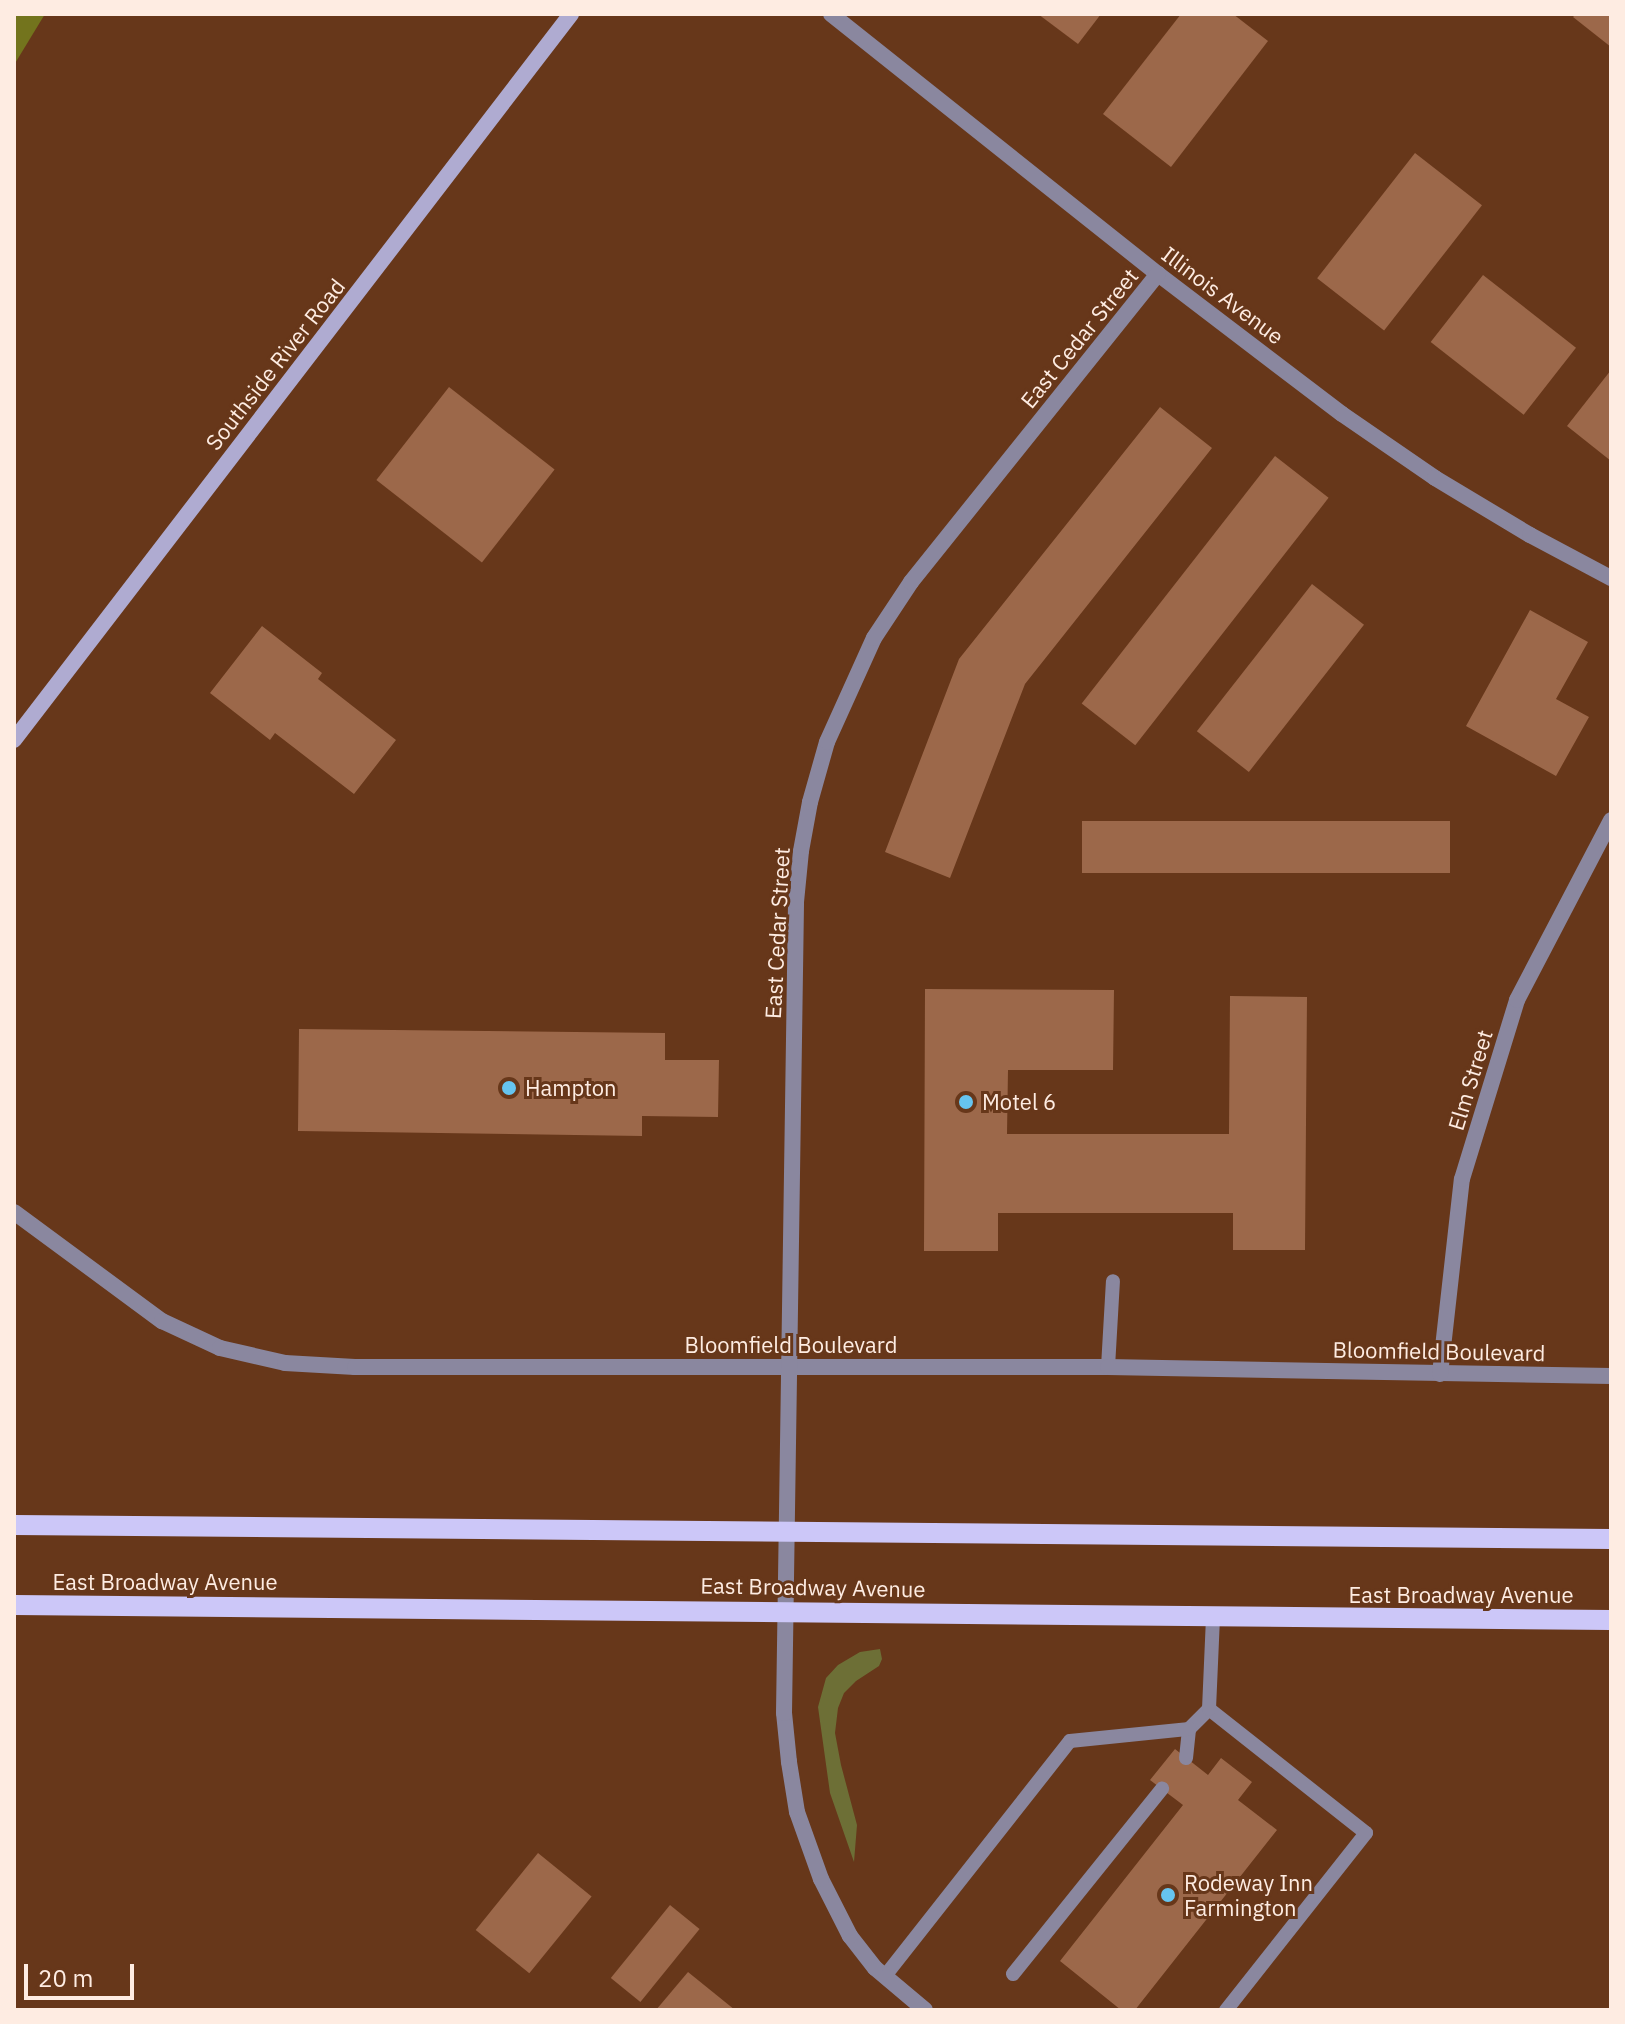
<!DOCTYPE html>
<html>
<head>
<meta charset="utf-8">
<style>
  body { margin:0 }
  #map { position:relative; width:1625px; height:2024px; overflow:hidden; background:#67371a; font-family:"IBM Plex Sans",sans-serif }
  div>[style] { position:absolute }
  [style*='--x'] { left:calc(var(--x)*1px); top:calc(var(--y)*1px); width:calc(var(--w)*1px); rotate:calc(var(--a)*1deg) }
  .green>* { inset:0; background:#6d6f36 }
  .forest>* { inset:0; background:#73741d }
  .building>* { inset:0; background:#9c684a; transform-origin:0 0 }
  .lane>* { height:14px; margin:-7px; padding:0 7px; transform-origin:7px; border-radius:7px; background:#8a879f }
  .street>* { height:16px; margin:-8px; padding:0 8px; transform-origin:8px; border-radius:8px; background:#8a879f }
  .secondary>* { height:16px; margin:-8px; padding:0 8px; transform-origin:8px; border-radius:8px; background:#afabd1 }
  .primary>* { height:20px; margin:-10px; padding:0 10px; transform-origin:10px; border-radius:10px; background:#ccc7f8 }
  .dots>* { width:22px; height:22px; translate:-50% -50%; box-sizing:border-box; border:4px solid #67371a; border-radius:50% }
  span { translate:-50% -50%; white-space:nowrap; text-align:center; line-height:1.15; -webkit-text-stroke:6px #67371a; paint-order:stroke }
  .street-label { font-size:22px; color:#feece2 }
  .poi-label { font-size:22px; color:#feece2 }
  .left { translate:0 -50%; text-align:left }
  .frame { position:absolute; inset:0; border:16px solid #feece2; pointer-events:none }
  .scale { position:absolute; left:24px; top:1964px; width:110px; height:36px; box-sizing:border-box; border:4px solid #feece2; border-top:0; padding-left:10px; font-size:24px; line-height:28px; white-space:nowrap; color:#feece2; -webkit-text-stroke:6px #67371a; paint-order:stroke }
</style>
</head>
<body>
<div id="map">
  <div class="green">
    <div style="clip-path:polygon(880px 1649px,882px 1659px,879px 1666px,856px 1681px,844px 1693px,838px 1708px,835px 1733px,841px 1765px,857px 1825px,854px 1862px,830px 1793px,818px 1707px,826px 1678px,838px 1665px,860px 1652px)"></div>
  </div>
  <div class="forest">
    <div style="clip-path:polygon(14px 14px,45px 14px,14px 65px)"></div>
  </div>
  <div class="building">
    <div style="clip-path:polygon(1038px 14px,1101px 14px,1078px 44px)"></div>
    <div style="clip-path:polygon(1181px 14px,1233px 14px,1268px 41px,1171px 167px,1103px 114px)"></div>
    <div style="clip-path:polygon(1576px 14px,1611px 14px,1611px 47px,1573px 17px)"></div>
    <div style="left:1415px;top:153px;width:85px;height:159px;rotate:38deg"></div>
    <div style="left:1483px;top:275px;width:118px;height:85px;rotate:38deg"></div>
    <div style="clip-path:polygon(1611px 370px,1611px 461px,1567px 426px)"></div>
    <div style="left:449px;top:387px;width:134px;height:118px;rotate:38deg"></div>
    <div style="clip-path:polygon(1160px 407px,1212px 448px,1025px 684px,950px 878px,885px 852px,959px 659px)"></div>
    <div style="left:1275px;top:456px;width:68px;height:314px;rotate:38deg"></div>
    <div style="left:1312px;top:584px;width:66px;height:187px;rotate:38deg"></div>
    <div style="clip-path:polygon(1530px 610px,1588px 642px,1556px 699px,1589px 717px,1556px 776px,1466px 726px)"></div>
    <div style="clip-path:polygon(262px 626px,322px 673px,318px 679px,396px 740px,354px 794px,275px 733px,270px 740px,210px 693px)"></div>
    <div style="left:1082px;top:821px;width:368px;height:52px"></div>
    <div style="clip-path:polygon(925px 989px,1114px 990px,1113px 1070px,1008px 1070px,1007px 1134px,1229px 1134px,1230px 996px,1307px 997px,1305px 1250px,1233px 1250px,1233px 1213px,998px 1213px,998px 1251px,924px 1251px)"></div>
    <div style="clip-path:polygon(299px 1029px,665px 1033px,665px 1060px,719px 1060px,718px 1117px,642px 1116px,642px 1136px,298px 1131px)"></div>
    <div style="clip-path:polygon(1175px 1749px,1208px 1775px,1221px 1758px,1252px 1782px,1238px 1800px,1277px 1830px,1135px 2010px,1121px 2010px,1060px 1961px,1183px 1805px,1150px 1780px)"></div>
    <div style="left:538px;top:1853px;width:69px;height:99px;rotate:39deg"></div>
    <div style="left:670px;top:1905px;width:38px;height:94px;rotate:39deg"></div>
    <div style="clip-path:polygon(688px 1972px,735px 2010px,656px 2010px)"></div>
  </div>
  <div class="lane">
    <div style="--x:1108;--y:1367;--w:86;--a:-86.7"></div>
    <div style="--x:1209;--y:1709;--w:200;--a:38.3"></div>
    <div style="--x:1366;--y:1833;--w:226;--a:128.3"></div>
    <div style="--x:1186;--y:1758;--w:29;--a:-84"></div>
    <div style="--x:1189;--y:1729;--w:28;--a:-45"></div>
    <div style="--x:1209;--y:1709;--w:93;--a:-87.5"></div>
    <div style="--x:1013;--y:1974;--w:238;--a:-51.2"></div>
    <div style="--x:885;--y:1976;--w:299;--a:-51.8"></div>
    <div style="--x:1070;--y:1741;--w:120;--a:-5.8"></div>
  </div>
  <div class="street">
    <div style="--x:831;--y:14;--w:418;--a:38.5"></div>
    <div style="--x:1158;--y:274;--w:231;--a:37.3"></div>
    <div style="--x:1342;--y:414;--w:113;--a:34.5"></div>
    <div style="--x:1435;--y:478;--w:111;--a:31"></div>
    <div style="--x:1530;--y:535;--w:92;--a:28"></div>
    <div style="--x:14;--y:1212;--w:184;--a:36.4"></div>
    <div style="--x:162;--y:1321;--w:64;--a:25"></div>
    <div style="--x:220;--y:1348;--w:67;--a:13"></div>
    <div style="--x:285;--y:1363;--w:70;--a:3.3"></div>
    <div style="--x:355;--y:1367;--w:753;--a:0"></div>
    <div style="--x:1108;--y:1367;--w:503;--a:1.03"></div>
    <div style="--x:1440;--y:1374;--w:196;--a:-83.6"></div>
    <div style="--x:1462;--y:1179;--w:187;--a:-72.9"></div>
    <div style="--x:1517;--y:1000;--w:203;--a:-62.4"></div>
    <div style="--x:925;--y:2010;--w:65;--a:-140"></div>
    <div style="--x:875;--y:1968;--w:41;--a:-128"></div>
    <div style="--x:850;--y:1936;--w:64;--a:-117"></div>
    <div style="--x:821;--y:1879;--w:71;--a:-109.7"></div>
    <div style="--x:797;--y:1812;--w:51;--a:-99.1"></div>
    <div style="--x:789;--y:1762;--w:49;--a:-95.8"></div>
    <div style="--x:784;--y:1713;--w:811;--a:-89.15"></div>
    <div style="--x:796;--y:902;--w:51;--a:-84.4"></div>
    <div style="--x:801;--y:851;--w:50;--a:-79.6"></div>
    <div style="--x:810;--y:802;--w:62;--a:-74.2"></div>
    <div style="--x:827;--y:742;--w:114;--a:-65.7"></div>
    <div style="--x:874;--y:638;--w:67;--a:-56.5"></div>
    <div style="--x:911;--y:582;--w:395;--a:-51.3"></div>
  </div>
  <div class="secondary">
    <div style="--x:14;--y:740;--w:915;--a:-52.5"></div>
  </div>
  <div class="primary">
    <div style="--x:14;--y:1525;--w:1597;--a:0.5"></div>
    <div style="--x:14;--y:1605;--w:1597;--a:0.54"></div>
  </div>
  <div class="dots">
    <div style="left:509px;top:1088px;background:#66c4ef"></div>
    <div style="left:966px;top:1102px;background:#66c4ef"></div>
    <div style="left:1168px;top:1895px;background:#66c4ef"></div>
  </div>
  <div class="street-label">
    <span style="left:1223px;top:295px;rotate:37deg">Illinois Avenue</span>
    <span style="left:1079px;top:338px;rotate:-51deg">East Cedar Street</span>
    <span style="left:275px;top:364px;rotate:-52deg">Southside River Road</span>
    <span style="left:777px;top:933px;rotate:-87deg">East Cedar Street</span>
    <span style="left:1470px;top:1080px;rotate:-73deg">Elm Street</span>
    <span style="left:791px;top:1345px">Bloomfield Boulevard</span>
    <span style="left:1439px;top:1351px;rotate:1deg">Bloomfield Boulevard</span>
    <span style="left:165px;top:1582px">East Broadway Avenue</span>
    <span style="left:813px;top:1587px;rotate:1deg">East Broadway Avenue</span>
    <span style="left:1461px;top:1595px">East Broadway Avenue</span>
  </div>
  <div class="poi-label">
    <span class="left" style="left:525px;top:1088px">Hampton</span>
    <span class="left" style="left:982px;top:1102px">Motel 6</span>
    <span class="left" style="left:1184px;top:1895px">Rodeway Inn<br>Farmington</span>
  </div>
  <div class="frame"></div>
  <div class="scale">20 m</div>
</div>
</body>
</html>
